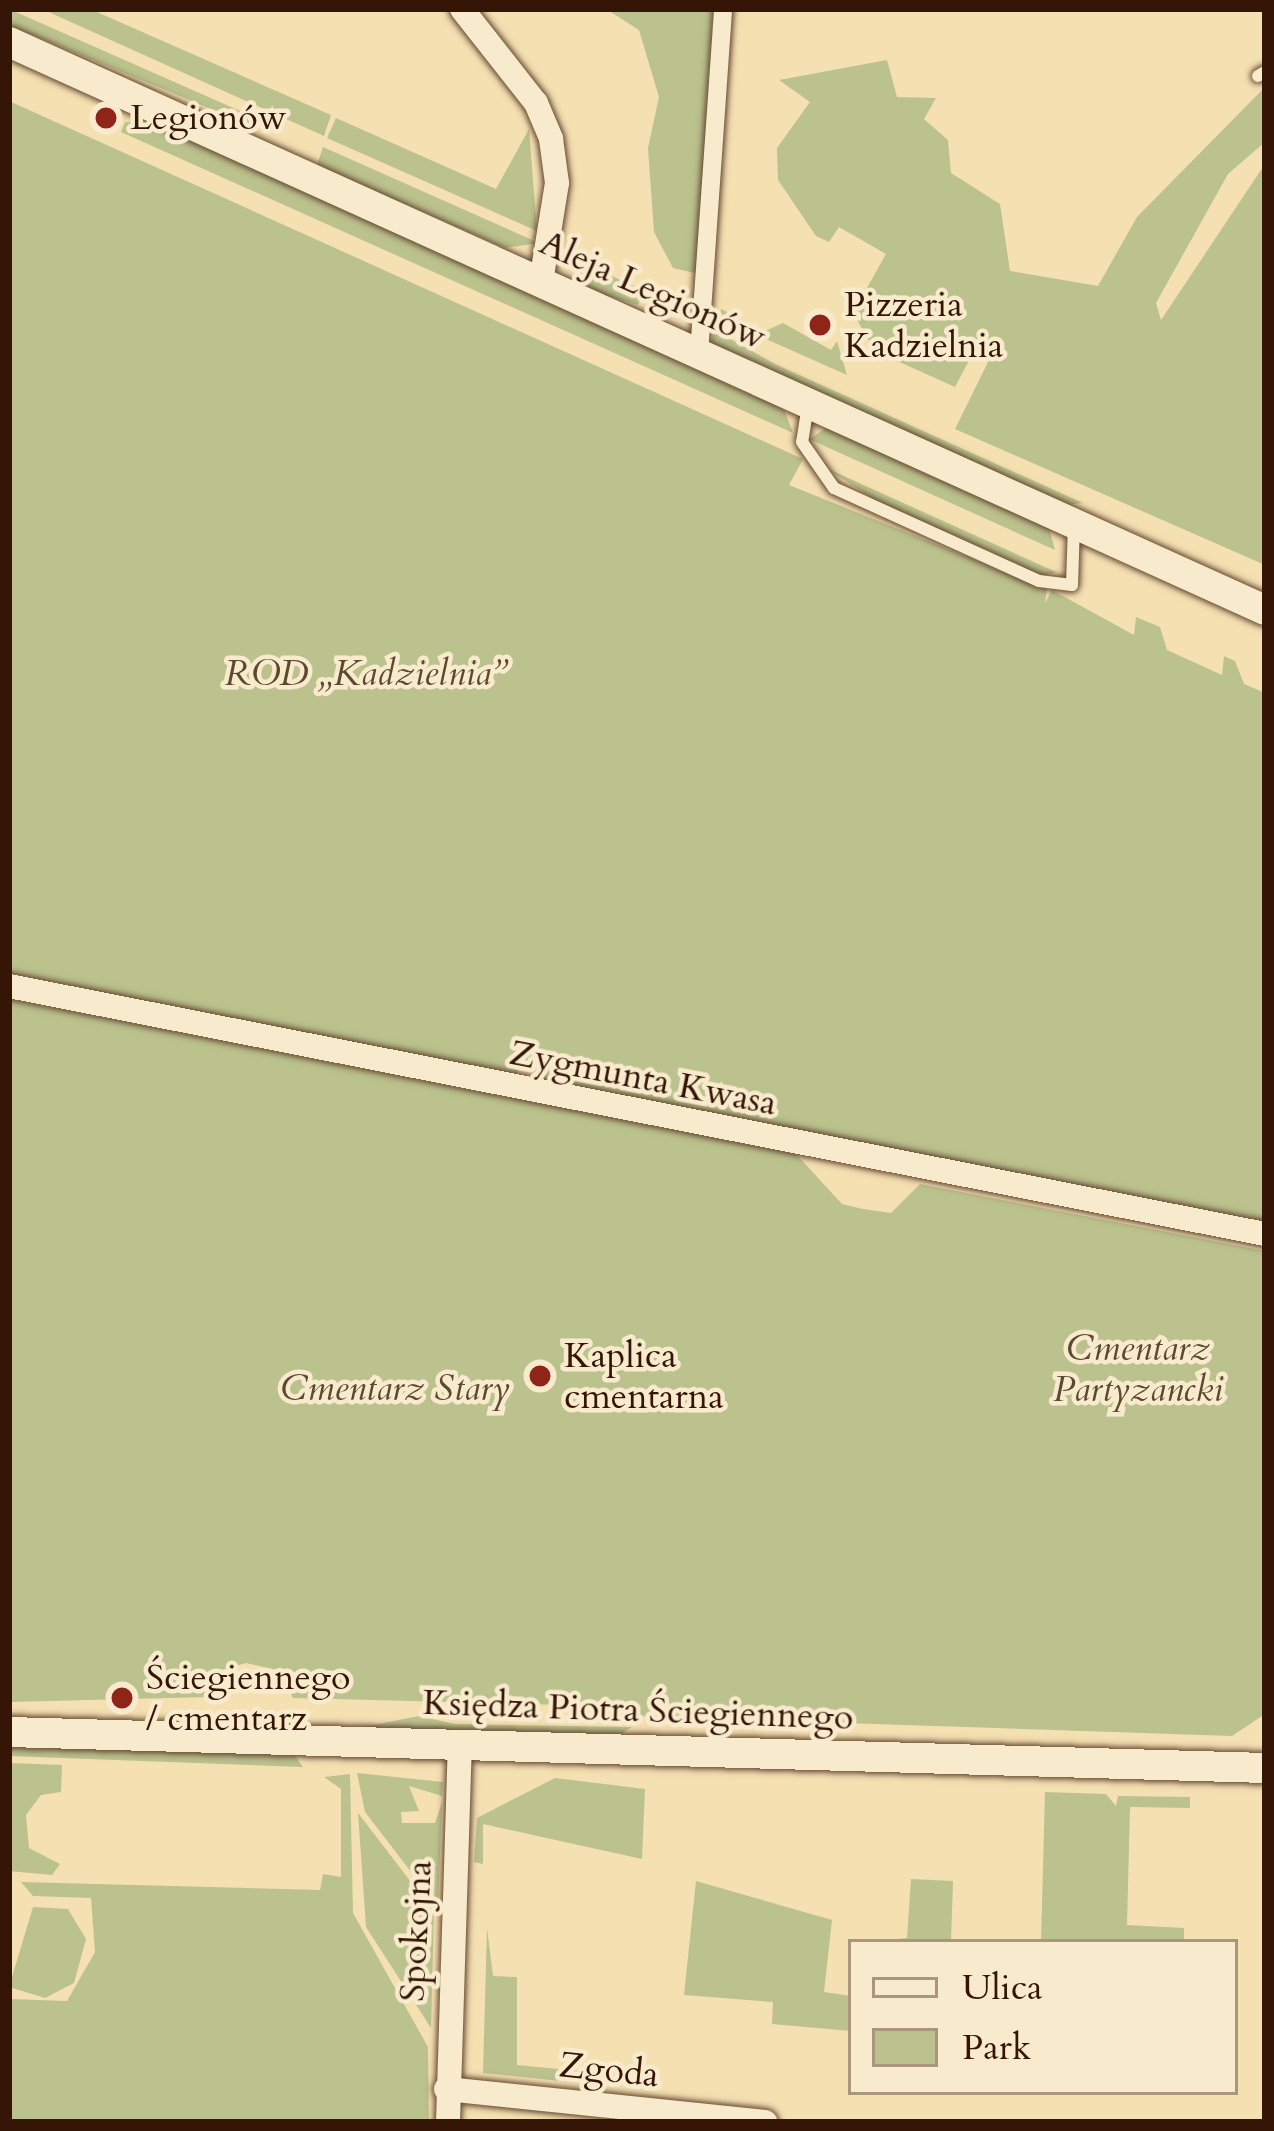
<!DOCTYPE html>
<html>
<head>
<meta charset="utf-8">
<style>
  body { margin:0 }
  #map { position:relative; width:1274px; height:2131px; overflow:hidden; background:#f5e0b2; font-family:Cardo,serif }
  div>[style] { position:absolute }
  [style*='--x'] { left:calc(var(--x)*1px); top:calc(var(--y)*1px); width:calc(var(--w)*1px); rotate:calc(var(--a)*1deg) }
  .green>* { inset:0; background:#bbc28d }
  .roads { filter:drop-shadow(0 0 3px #644831) drop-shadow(0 0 3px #644831) }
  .service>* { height:12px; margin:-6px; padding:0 6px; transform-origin:6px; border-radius:6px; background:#f8ebcd }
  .pedestrian>* { height:18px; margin:-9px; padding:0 9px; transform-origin:9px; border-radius:9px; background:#f8ebcd }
  .minor>* { height:24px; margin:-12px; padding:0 12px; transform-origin:12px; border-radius:12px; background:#f8ebcd }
  .tertiary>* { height:30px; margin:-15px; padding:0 15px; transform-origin:15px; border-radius:15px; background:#f8ebcd }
  .dots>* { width:33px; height:33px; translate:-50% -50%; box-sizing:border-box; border:6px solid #f8ebcd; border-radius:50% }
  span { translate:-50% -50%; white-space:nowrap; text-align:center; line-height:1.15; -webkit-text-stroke:9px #f8ebcd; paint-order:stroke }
  .poi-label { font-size:36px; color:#341506 }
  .left { translate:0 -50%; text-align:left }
  .street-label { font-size:36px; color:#341506 }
  .park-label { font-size:36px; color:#5c492e; font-style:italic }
  .frame { position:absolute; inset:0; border:12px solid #341506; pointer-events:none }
  .legend { position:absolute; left:848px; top:1939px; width:390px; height:156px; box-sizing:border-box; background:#f8ebcd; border:3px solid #aa957d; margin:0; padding:15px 21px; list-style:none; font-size:36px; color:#341506 }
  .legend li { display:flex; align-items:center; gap:24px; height:60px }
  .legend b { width:60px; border:3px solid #aa957d }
</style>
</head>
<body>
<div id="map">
  <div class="green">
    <div style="clip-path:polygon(9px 9px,256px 118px,252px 126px,9px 25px)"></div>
    <div style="clip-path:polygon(42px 9px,90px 9px,331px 115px,324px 136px)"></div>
    <div style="clip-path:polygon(606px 9px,713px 9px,703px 275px,673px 268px,654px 232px,648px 148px,659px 97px,639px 30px)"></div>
    <div style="clip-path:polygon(887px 60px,897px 97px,936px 98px,924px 119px,948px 140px,951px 173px,1000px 204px,1010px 271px,1098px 286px,1137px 217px,1265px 87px,1265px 142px,1228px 174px,1156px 303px,1161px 320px,1265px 164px,1265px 565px,955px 429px,990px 358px,974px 351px,955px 387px,875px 351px,853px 313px,886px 254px,839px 227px,829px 242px,816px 236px,778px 180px,777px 148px,810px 102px,779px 80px)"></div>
    <div style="clip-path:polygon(9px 101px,803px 459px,789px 485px,1047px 589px,1045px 603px,1052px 590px,1134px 635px,1136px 617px,1160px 627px,1167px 650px,1222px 675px,1224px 656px,1235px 661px,1244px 684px,1265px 693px,1265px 1223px,541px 1079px,544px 1066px,521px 1061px,517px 1075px,9px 973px)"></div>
    <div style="clip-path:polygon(336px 118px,496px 189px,529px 129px,537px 231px,327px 138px)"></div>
    <div style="clip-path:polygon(125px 122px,161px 125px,784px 409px,793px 433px,121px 132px)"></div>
    <div style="clip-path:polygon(323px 147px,539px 243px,505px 248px,317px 165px)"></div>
    <div style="clip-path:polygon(565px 255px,643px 290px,638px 305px,592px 291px)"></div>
    <div style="clip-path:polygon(721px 309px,765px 331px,783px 323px,831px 350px,837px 341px,847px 375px,719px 318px)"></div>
    <div style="clip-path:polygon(713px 329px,775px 364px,1083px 503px,1064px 505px,712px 345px)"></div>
    <div style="clip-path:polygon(828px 427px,1049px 528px,1055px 550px,809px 439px)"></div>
    <div style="clip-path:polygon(826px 468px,1056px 572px,1042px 576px,886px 507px)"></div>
    <div style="clip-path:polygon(9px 999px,796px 1154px,842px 1204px,863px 1209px,891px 1213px,920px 1184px,1265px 1251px,1265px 1714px,1232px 1736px,604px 1715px,603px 1706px,293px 1698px,282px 1671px,246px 1663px,218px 1671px,208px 1697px,9px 1702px)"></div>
    <div style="clip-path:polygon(419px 1716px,455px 1724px,632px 1727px,618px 1736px,363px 1727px)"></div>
    <div style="clip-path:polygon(9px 1745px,293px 1753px,303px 1767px,9px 1756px)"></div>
    <div style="clip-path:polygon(9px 1763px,62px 1765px,61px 1792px,41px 1795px,26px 1815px,29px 1848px,60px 1864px,52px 1875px,9px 1871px)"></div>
    <div style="clip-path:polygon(357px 1773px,443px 1782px,442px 1796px,409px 1786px,419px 1811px,401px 1812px,402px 1823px,435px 1823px,442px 1802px,438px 1907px,365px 1812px)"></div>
    <div style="clip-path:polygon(350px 1774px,353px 1913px,428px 2047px,429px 2122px,9px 2122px,9px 1999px,67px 2001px,95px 1952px,91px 1898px,33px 1896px,21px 1882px,320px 1890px,323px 1874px,341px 1877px,341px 1789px,324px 1777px)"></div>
    <div style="clip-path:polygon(555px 1778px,645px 1789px,642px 1859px,483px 1824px,483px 1864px,474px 1862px,477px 1818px)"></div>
    <div style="clip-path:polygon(1045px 1792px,1106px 1794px,1116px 1806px,1118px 1796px,1190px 1797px,1190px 1808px,1130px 1807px,1127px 1925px,1184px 1928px,1184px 1942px,1041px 1942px)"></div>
    <div style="clip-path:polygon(358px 1813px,434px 1912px,431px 2028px,366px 1927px)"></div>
    <div style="clip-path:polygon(911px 1879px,953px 1881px,951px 1942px,868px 1942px,907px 1938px)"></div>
    <div style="clip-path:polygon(696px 1881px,832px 1920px,824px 1992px,851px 1996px,851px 2031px,772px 2024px,773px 2002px,684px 1995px)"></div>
    <div style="clip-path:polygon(33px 1907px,68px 1909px,86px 1939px,74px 1983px,45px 1998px,9px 1987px)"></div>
    <div style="clip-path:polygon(487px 1928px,493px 1976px,517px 1977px,517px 2065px,589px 2072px,588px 2084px,483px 2073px)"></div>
  </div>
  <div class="roads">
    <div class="service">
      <div style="--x:1258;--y:76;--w:8;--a:-30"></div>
      <div style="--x:808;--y:405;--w:37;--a:99"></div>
      <div style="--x:802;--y:442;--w:56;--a:55.2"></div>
      <div style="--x:834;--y:488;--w:225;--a:24.4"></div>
      <div style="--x:1039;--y:581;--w:33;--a:7"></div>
      <div style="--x:1072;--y:585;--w:59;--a:-88.1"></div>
    </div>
    <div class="pedestrian">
      <div style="--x:699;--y:354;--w:346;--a:-86"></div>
    </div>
    <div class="minor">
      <div style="--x:462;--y:9;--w:120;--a:51.8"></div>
      <div style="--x:536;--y:103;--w:39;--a:67"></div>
      <div style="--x:551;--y:139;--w:44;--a:82.2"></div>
      <div style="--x:557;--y:183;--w:100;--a:99.2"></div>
      <div style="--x:9;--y:986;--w:1280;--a:11.17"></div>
      <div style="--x:446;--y:2089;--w:321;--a:5.9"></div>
      <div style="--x:448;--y:2122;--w:379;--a:-88.2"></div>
    </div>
    <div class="tertiary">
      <div style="--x:9;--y:42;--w:1378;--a:24.33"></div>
      <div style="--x:9;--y:1732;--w:1257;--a:1.64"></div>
    </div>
  </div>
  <div class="dots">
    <div style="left:106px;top:118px;background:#8f2418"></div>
    <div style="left:820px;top:325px;background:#8f2418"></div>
    <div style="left:540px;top:1376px;background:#8f2418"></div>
    <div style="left:122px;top:1698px;background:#8f2418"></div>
  </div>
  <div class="poi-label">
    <span class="left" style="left:130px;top:118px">Legionów</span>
    <span class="left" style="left:844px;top:325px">Pizzeria<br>Kadzielnia</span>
    <span class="left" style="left:564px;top:1376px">Kaplica<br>cmentarna</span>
    <span class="left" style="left:146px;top:1698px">Ściegiennego<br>/ cmentarz</span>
  </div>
  <div class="street-label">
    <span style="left:653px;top:290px;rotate:24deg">Aleja Legionów</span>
    <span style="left:643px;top:1078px;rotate:11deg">Zygmunta Kwasa</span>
    <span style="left:638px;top:1710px;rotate:2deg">Księdza Piotra Ściegiennego</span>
    <span style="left:416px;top:1931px;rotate:-87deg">Spokojna</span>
    <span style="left:609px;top:2070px;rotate:6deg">Zgoda</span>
  </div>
  <div class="park-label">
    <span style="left:365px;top:674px">ROD „Kadzielnia”</span>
    <span style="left:1138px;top:1369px">Cmentarz<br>Partyzancki</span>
    <span style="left:395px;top:1389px">Cmentarz Stary</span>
  </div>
  <div class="frame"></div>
  <ul class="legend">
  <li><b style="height:15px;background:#f8ebcd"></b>Ulica</li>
  <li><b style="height:33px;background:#bbc28d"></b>Park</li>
  </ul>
</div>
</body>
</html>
